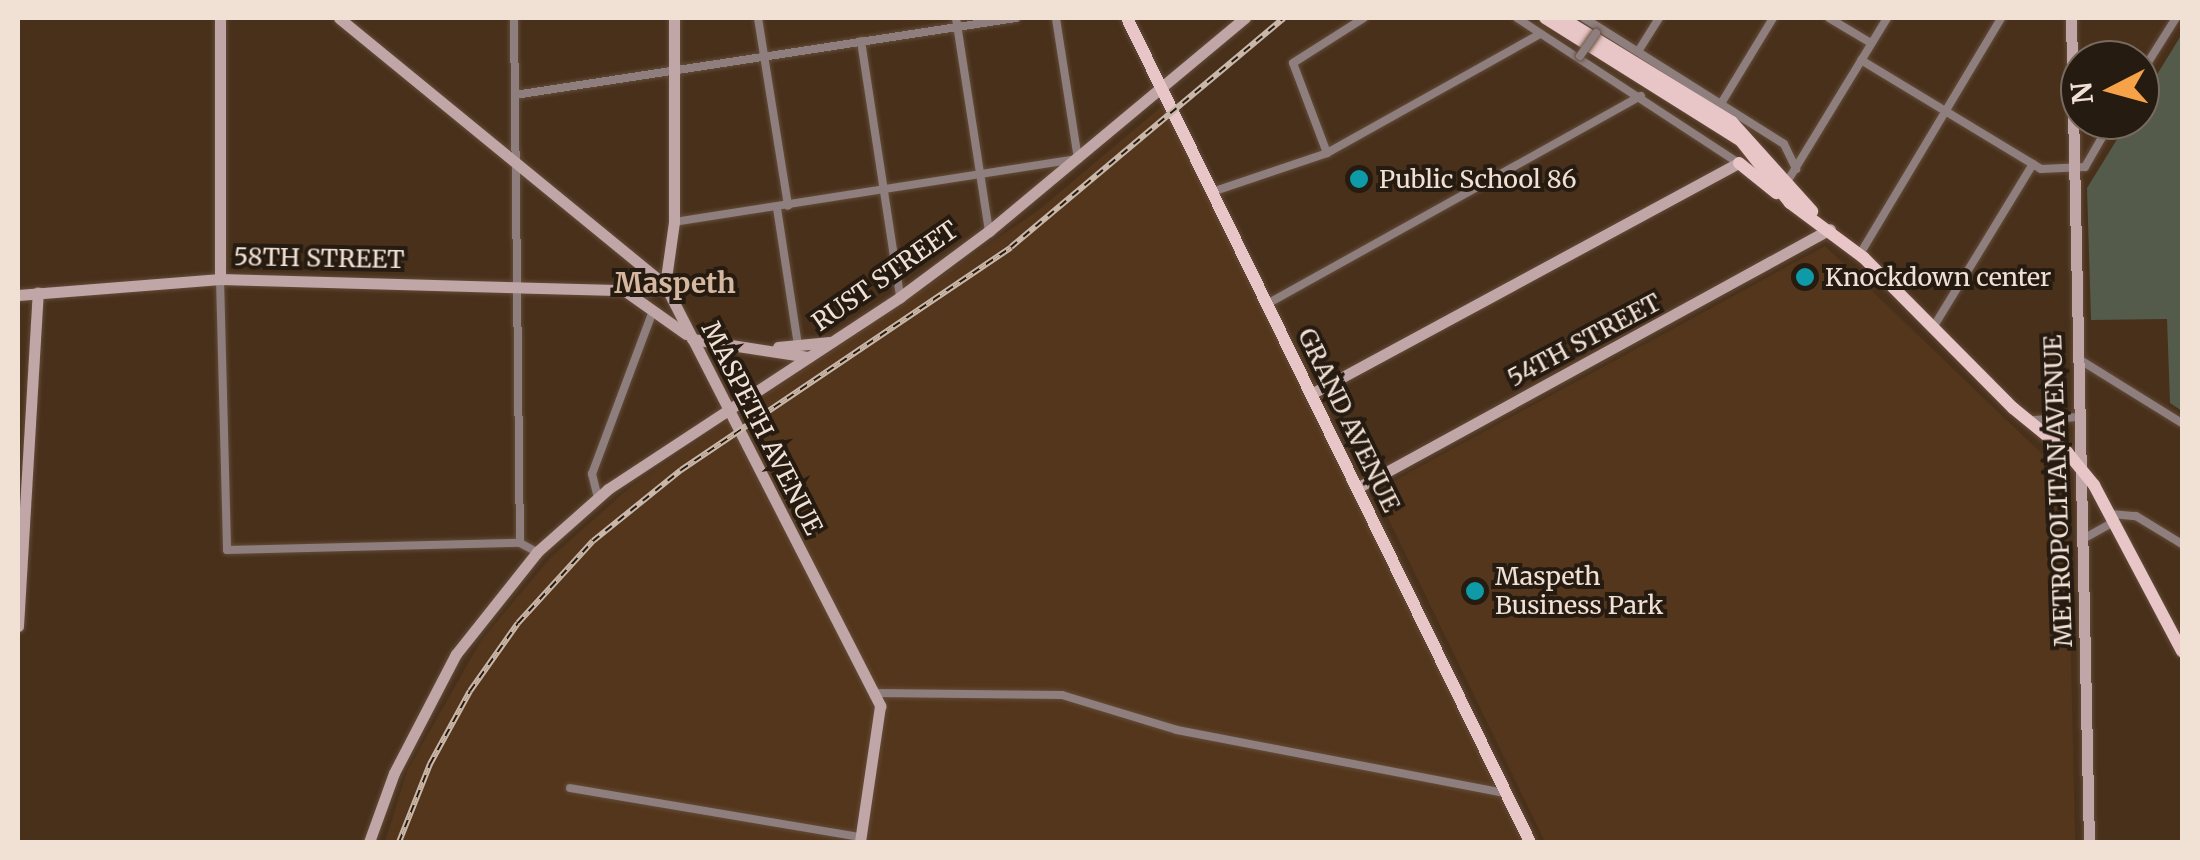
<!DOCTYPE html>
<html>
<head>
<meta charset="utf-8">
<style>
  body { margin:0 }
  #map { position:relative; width:2200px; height:860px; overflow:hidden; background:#48301b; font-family:Merriweather,serif }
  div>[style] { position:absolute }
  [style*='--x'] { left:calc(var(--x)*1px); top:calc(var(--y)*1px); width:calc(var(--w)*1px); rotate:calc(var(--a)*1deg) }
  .built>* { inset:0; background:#54361c }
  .green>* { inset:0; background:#545b4a }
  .roads { filter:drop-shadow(0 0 2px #634c39) drop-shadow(0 0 2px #634c39) }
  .street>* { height:8px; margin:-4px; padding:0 4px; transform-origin:4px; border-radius:4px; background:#8f7e7e }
  .secondary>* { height:11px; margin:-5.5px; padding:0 5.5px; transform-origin:5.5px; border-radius:5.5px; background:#c1a6a7 }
  .primary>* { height:12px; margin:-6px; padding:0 6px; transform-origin:6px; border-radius:6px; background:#e8c5c6 }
  .rail>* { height:6px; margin-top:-3px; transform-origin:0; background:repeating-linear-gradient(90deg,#261b11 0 8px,#c9b7a9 0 16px); box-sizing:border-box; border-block:2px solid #c9b7a9 }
  .bridges { filter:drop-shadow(0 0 2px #634c39) drop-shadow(0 0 2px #634c39) }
  .street-bridge>* { height:8px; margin:-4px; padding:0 4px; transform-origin:4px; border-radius:4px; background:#8f7e7e }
  .dots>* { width:28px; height:28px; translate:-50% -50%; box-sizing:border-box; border:5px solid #261b11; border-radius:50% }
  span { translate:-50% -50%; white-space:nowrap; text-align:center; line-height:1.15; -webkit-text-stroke:8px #261b11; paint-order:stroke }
  .poi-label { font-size:25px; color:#f1e1d5 }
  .left { translate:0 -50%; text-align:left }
  .street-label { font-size:25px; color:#f1e1d5 }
  .neighbourhood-label { font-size:28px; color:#d6b8a0; font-weight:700 }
  .frame { position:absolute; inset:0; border:20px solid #f1e1d5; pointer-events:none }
  .north { position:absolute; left:2060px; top:40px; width:100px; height:100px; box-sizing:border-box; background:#261b11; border:2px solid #776a5f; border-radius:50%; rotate:264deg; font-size:28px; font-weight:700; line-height:40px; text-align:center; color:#f1e1d5 }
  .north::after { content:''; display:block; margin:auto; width:35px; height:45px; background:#f6a248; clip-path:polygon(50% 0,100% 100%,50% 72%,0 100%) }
</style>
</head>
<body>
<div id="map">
  <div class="built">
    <div style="clip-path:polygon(1168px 101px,1529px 842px,385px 842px,407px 771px,482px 639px,551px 557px,629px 488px,1039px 210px)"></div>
    <div style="clip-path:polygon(1825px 246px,2067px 478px,2075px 842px,1545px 842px,1375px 491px)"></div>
  </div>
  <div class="green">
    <div style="clip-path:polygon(2182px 34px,2182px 411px,2170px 403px,2167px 319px,2091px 320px,2087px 188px,2129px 120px,2140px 120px,2140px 102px)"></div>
  </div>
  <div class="roads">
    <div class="street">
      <div style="--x:514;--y:18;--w:525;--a:89.35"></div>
      <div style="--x:758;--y:18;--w:190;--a:80.9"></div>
      <div style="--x:956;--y:18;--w:216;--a:81.2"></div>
      <div style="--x:1517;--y:18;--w:265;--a:33.2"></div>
      <div style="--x:1584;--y:18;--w:236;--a:32.2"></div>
      <div style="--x:1784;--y:144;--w:28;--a:64"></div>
      <div style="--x:1829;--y:18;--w:49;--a:30.8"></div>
      <div style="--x:861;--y:41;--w:259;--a:81.3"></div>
      <div style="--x:1639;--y:50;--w:38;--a:-58"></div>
      <div style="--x:1861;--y:60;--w:210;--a:31.2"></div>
      <div style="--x:2041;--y:169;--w:44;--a:-2.6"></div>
      <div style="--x:2085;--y:167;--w:54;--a:-60.1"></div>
      <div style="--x:2140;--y:75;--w:67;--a:-57.7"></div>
      <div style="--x:515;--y:95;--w:507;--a:-8.74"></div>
      <div style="--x:1722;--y:102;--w:98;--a:-58.7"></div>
      <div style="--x:1327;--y:153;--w:96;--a:-110.7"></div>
      <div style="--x:1293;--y:63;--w:84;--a:-32.4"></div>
      <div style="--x:1787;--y:182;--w:192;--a:-58.6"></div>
      <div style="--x:1212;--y:192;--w:121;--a:-18.7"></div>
      <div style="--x:1327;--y:153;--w:244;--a:-29.2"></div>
      <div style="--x:777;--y:208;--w:139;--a:81.3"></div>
      <div style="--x:674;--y:222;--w:409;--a:-8.9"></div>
      <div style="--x:1078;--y:159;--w:143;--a:-98.9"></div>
      <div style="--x:1860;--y:254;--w:275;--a:-59.1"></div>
      <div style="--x:220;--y:279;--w:271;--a:88.5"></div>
      <div style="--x:227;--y:550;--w:293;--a:-1.4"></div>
      <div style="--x:520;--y:543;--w:19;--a:28"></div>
      <div style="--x:1267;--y:304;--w:428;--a:-29.1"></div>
      <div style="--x:1934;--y:326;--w:190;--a:-58.6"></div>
      <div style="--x:2077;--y:358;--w:123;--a:31.8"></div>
      <div style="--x:2035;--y:420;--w:43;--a:-4"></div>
      <div style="--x:598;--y:498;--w:25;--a:-104"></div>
      <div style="--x:592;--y:474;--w:174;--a:-69.5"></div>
      <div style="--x:2111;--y:514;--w:25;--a:5"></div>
      <div style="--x:2136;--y:516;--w:54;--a:31.3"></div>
      <div style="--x:2083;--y:539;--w:35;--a:-29"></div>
      <div style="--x:874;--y:693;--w:188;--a:0.6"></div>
      <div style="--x:1062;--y:695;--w:120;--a:16.9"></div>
      <div style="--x:1177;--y:730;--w:334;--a:10.9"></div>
      <div style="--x:570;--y:788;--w:295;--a:9.6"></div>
    </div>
    <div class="secondary">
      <div style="--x:220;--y:18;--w:261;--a:90"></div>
      <div style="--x:339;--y:18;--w:421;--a:39.3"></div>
      <div style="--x:674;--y:18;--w:204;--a:90"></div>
      <div style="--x:674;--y:222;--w:64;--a:98.1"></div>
      <div style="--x:665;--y:285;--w:473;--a:62.9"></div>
      <div style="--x:880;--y:706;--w:137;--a:98.4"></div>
      <div style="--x:2071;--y:18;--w:824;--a:88.75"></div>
      <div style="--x:628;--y:293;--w:71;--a:35.3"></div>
      <div style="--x:18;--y:295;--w:203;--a:-4.5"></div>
      <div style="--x:220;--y:279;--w:425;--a:1.6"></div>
      <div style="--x:645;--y:291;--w:21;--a:-17"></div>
      <div style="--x:692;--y:339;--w:117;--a:8.8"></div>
      <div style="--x:778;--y:347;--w:52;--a:-5.5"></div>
      <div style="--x:1311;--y:394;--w:486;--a:-28.4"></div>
      <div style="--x:1357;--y:488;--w:539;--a:-28.7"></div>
      <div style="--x:18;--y:626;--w:334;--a:-86.6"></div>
      <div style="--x:369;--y:842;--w:73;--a:-70.1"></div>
      <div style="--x:394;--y:773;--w:134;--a:-62.5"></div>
      <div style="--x:456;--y:654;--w:130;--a:-51.5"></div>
      <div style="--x:537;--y:552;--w:95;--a:-41.6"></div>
      <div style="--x:608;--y:489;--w:349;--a:-33.3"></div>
      <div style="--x:900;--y:297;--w:111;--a:-36.6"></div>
      <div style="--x:989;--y:231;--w:333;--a:-39.8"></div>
    </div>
    <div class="primary">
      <div style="--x:1127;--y:18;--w:917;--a:63.94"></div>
      <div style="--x:1545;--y:18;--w:231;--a:32.1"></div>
      <div style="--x:1741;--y:141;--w:79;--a:51.7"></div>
      <div style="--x:1790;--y:203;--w:92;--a:36.6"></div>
      <div style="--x:1864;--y:258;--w:211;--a:45.2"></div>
      <div style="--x:2013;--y:408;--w:70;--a:39.2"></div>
      <div style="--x:2067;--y:452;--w:43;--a:50.7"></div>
      <div style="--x:2094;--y:485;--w:188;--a:62.1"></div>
      <div style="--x:1562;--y:18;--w:199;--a:31.5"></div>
      <div style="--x:1732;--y:122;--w:120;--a:48"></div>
      <div style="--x:1739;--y:163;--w:48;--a:39"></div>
    </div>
  </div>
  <div class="rail">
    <div style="--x:399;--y:842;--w:84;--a:-68.3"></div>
    <div style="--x:430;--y:764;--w:83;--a:-61.3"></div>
    <div style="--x:470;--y:691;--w:83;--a:-54.8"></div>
    <div style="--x:518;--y:623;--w:111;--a:-47.6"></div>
    <div style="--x:593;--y:541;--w:113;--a:-38.9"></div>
    <div style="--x:681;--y:470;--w:398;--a:-34"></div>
    <div style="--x:1011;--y:247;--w:356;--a:-40"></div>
  </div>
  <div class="bridges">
    <div class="street-bridge">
      <div style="--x:1580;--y:56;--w:28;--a:-55"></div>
    </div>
  </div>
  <div class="dots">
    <div style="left:1359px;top:179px;background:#0f9aa8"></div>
    <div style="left:1805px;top:277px;background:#0f9aa8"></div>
    <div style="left:1475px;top:591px;background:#0f9aa8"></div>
  </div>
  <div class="poi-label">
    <span class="left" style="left:1379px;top:179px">Public School 86</span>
    <span class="left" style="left:1825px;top:277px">Knockdown center</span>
    <span class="left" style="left:1495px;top:591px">Maspeth<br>Business Park</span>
  </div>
  <div class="street-label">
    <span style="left:319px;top:258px;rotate:1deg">58TH STREET</span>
    <span style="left:885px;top:276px;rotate:-35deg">RUST STREET</span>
    <span style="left:1584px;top:340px;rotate:-28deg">54TH STREET</span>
    <span style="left:1349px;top:420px;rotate:64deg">GRAND AVENUE</span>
    <span style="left:762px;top:428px;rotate:63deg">MASPETH AVENUE</span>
    <span style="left:2058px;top:491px;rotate:-92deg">METROPOLITAN AVENUE</span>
  </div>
  <div class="neighbourhood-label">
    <span style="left:675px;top:283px">Maspeth</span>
  </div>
  <div class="frame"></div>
  <div class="north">N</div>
</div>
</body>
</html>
